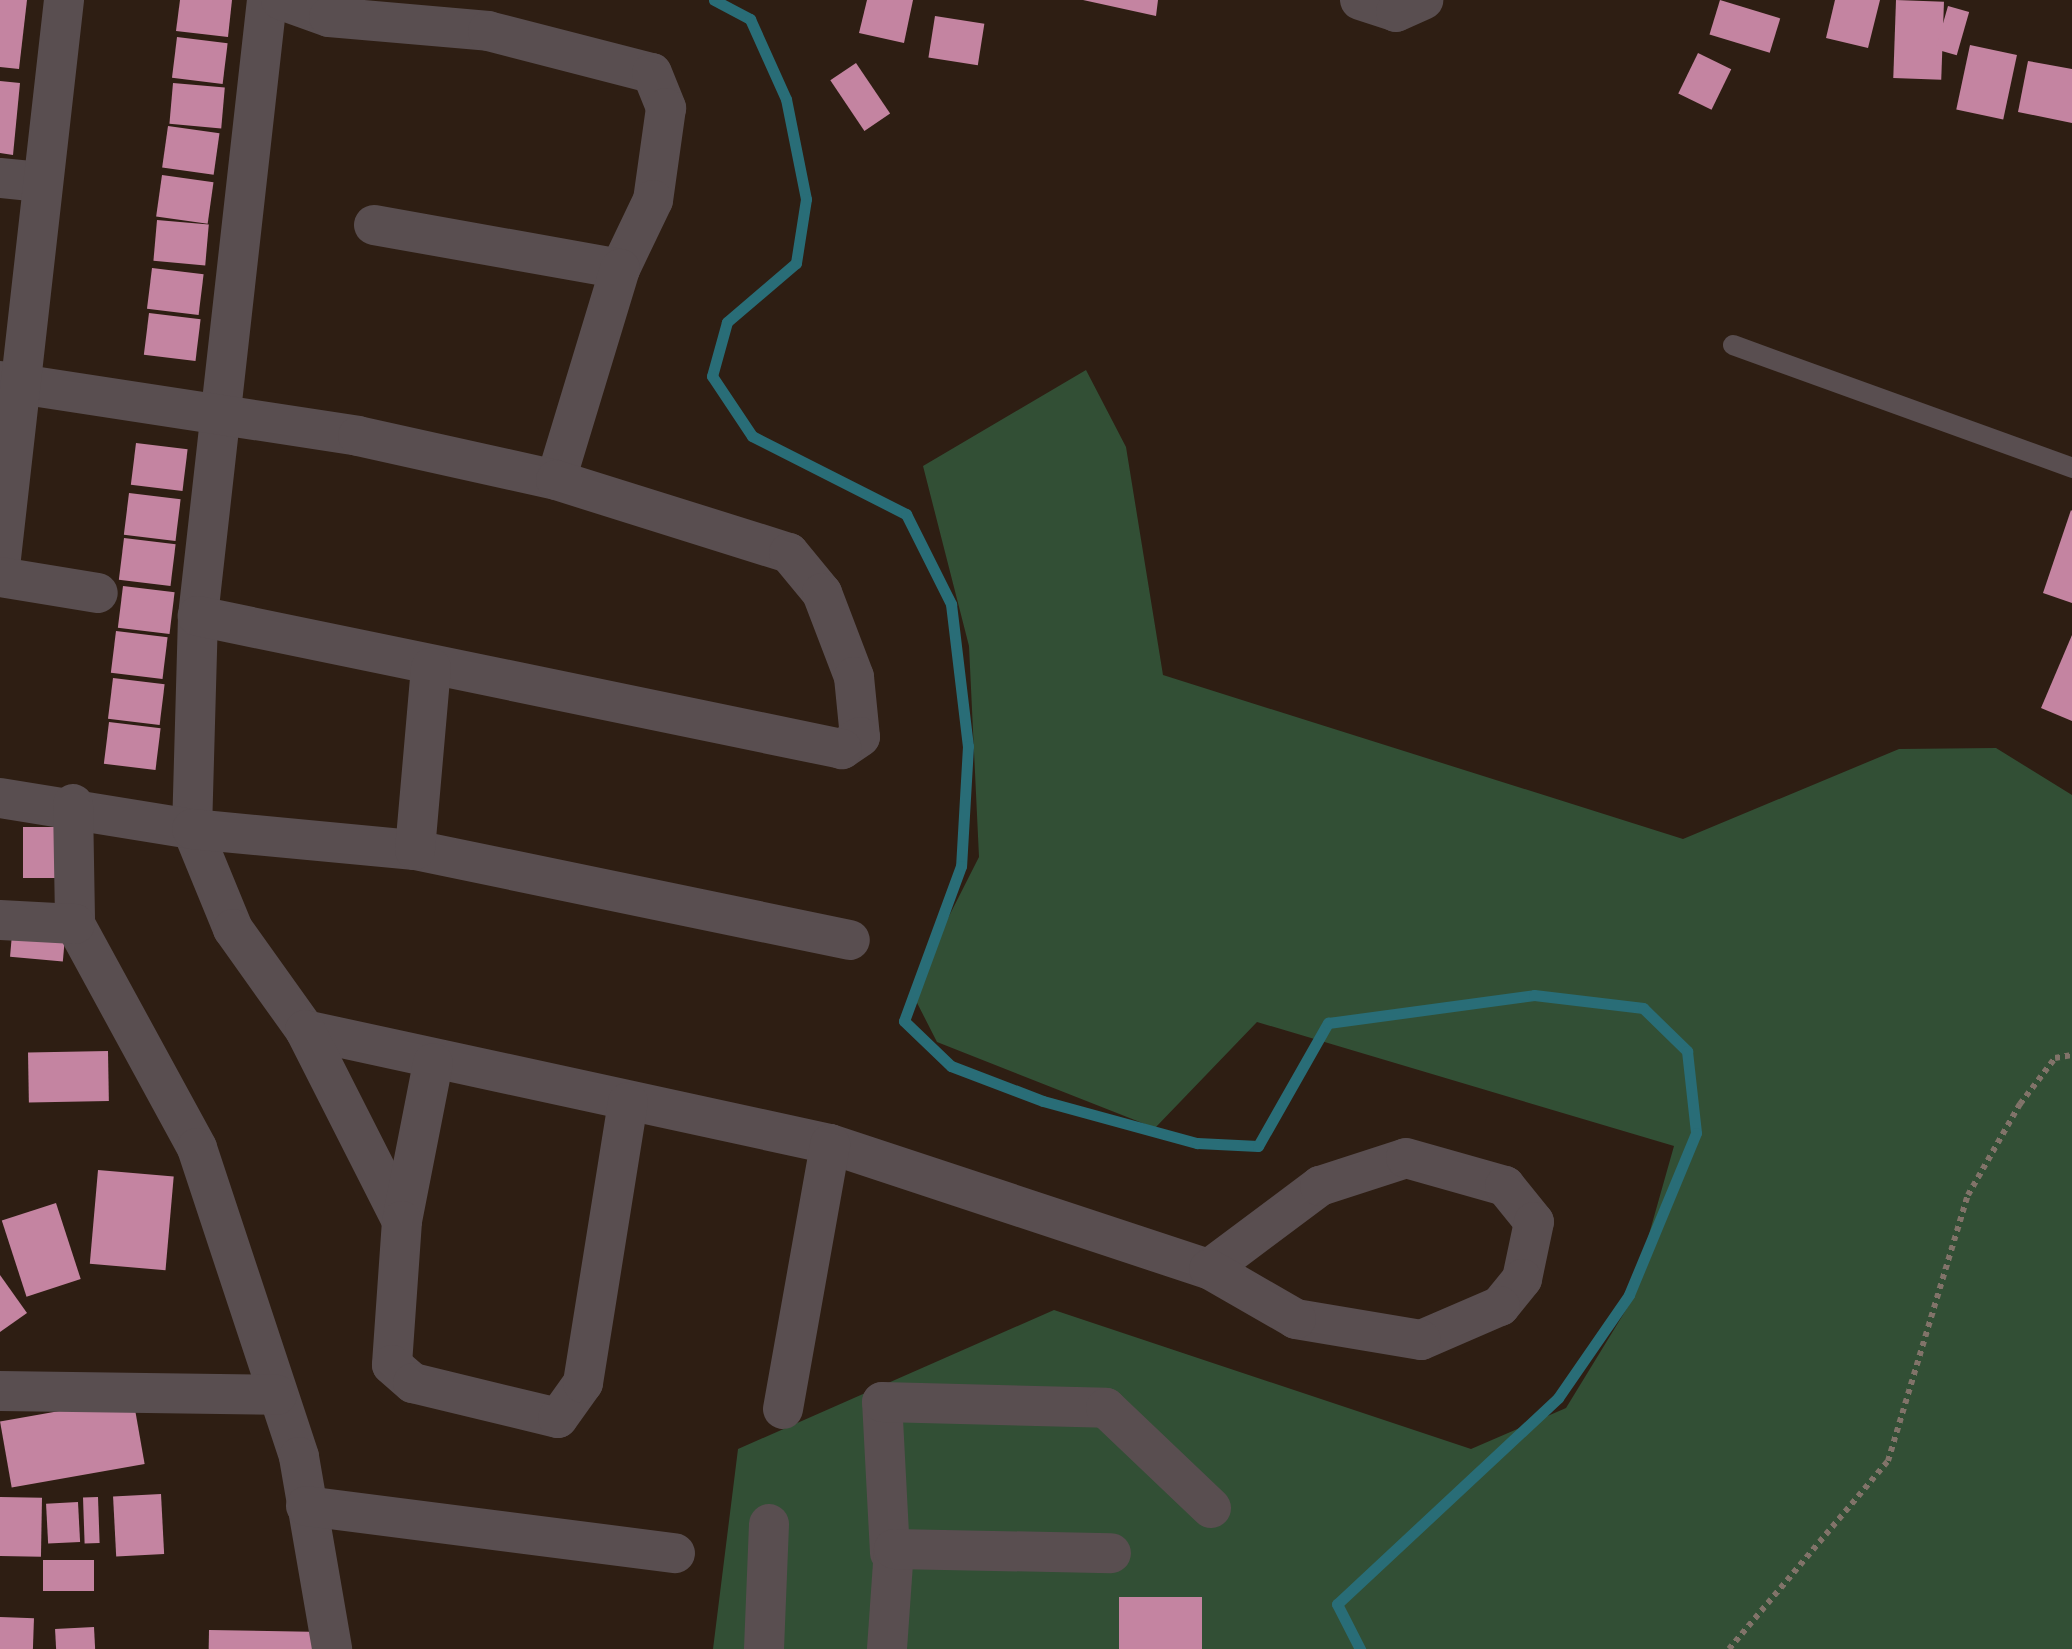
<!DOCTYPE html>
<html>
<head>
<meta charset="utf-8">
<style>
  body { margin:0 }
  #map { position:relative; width:2072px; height:1649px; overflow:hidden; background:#2e1e13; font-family:"Alegreya Sans",sans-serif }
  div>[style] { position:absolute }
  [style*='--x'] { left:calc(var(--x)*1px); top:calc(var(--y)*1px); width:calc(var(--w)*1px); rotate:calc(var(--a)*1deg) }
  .green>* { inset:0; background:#324f35 }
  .stream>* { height:11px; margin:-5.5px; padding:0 5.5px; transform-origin:5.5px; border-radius:5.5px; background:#296d77 }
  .building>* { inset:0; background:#c484a1; transform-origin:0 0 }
  .path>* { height:6px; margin-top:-3px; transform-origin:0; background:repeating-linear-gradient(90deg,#817369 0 5px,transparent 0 10px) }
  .service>* { height:20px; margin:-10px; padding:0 10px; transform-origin:10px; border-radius:10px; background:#594e50 }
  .minor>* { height:40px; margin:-20px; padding:0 20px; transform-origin:20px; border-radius:20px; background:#594e50 }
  span { translate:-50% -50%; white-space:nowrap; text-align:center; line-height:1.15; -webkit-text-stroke:10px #110a05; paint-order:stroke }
</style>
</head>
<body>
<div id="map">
  <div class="green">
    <div style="clip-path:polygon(1086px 370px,1126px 447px,1163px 675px,1683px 839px,1899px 749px,1996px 748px,2072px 795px,2072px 1649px,713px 1649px,738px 1449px,1054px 1310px,1471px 1449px,1566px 1408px,1629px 1305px,1674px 1146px,1257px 1022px,1155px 1128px,937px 1042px,911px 991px,979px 857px,969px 646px,923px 466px)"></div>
  </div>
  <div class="stream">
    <div style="--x:714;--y:0;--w:41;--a:27.8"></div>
    <div style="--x:750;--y:19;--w:88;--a:65.8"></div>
    <div style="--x:786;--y:99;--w:102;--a:78.7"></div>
    <div style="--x:806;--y:199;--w:65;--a:98.9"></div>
    <div style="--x:796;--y:263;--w:91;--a:139.5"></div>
    <div style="--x:727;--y:322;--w:56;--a:105.5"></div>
    <div style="--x:712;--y:376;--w:72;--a:56.3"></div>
    <div style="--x:752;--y:436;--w:173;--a:26.9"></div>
    <div style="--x:906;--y:514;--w:101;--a:63.4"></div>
    <div style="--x:951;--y:604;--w:143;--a:83.2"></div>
    <div style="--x:968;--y:746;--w:120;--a:93.3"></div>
    <div style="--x:961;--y:866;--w:165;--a:110.2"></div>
    <div style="--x:904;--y:1021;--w:65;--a:43.8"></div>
    <div style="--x:951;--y:1066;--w:98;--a:20.8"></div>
    <div style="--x:1043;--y:1101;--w:160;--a:15.3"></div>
    <div style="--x:1197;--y:1143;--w:61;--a:2.8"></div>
    <div style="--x:1258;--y:1146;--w:142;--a:-60.4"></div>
    <div style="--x:1328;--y:1023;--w:208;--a:-7.7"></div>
    <div style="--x:1534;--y:995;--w:110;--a:6.8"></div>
    <div style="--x:1643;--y:1008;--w:62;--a:44.3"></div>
    <div style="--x:1687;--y:1051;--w:82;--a:83.7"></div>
    <div style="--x:1696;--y:1133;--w:175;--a:112.5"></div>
    <div style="--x:1629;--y:1295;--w:125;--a:124.6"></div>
    <div style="--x:1558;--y:1398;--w:302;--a:137"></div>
    <div style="--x:1337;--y:1604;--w:51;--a:62.9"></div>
  </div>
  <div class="building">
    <div style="clip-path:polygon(0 0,27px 0,19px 69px,0 67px)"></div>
    <div style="clip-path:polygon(180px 0,232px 0,228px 37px,176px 31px)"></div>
    <div style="clip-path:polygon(867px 0,913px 0,904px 43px,859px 33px)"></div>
    <div style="clip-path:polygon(1083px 0,1158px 0,1156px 16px)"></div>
    <div style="left:1720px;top:0;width:63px;height:36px;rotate:17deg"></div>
    <div style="clip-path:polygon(1835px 0,1880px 0,1868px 48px,1826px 38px)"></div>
    <div style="left:1896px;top:0;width:48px;height:78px;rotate:2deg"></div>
    <div style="left:1948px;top:6px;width:22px;height:45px;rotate:16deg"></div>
    <div style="left:935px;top:16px;width:50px;height:42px;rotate:9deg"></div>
    <div style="left:177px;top:37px;width:51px;height:41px;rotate:7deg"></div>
    <div style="left:1970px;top:45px;width:48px;height:66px;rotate:12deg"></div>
    <div style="left:1698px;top:53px;width:37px;height:45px;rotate:26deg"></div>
    <div style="clip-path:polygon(2028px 61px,2072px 69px,2072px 123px,2018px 112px)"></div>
    <div style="left:856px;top:63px;width:61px;height:31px;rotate:56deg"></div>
    <div style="clip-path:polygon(0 81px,20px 83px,13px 155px,0 153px)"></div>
    <div style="left:173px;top:83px;width:52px;height:41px;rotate:5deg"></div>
    <div style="left:168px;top:126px;width:52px;height:42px;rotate:8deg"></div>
    <div style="left:162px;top:175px;width:52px;height:42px;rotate:8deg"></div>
    <div style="left:157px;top:220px;width:52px;height:41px;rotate:5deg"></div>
    <div style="left:152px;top:268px;width:52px;height:41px;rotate:7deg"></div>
    <div style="left:149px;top:313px;width:52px;height:42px;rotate:7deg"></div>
    <div style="left:136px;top:443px;width:52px;height:42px;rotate:7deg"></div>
    <div style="left:129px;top:493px;width:52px;height:42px;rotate:7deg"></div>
    <div style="clip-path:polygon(2071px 510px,2072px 511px,2072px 603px,2043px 593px)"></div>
    <div style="left:124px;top:538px;width:52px;height:42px;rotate:7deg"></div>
    <div style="left:123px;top:586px;width:52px;height:42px;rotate:7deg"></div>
    <div style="left:116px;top:631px;width:52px;height:42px;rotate:7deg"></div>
    <div style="clip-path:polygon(2072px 635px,2072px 721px,2041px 708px)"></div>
    <div style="left:113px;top:678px;width:52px;height:41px;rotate:7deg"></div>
    <div style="left:109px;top:722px;width:52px;height:42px;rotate:7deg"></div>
    <div style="left:59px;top:827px;width:51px;height:36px;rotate:90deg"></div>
    <div style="left:13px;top:923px;width:53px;height:34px;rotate:5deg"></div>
    <div style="left:108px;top:1051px;width:50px;height:80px;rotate:89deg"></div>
    <div style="left:98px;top:1170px;width:76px;height:94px;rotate:5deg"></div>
    <div style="left:56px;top:1203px;width:80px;height:57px;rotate:72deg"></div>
    <div style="clip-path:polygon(0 1275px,27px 1313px,0 1332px)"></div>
    <div style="left:133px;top:1398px;width:67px;height:135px;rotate:80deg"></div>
    <div style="left:161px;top:1494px;width:60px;height:48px;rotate:87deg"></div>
    <div style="left:0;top:1497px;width:42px;height:59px;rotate:1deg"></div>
    <div style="left:98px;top:1497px;width:46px;height:15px;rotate:88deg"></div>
    <div style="left:78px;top:1502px;width:40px;height:32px;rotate:87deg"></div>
    <div style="left:43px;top:1560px;width:51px;height:31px"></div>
    <div style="left:1119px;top:1597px;width:83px;height:52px"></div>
    <div style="left:0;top:1617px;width:34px;height:32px;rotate:2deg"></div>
    <div style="left:94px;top:1627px;width:22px;height:39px;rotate:87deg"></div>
    <div style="left:209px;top:1630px;width:115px;height:19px;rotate:1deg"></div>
  </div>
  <div class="path">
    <div style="--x:1729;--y:1649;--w:246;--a:-49.8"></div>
    <div style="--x:1888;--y:1461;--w:278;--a:-73.3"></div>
    <div style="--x:1968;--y:1195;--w:105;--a:-60.3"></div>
    <div style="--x:2020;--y:1104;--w:58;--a:-52.7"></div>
    <div style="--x:2055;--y:1058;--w:17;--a:-10"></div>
  </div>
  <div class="service">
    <div style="--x:1733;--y:345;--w:361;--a:19.9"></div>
  </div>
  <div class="minor">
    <div style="--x:267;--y:0;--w:620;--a:96.39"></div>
    <div style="--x:198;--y:616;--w:213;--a:91.6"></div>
    <div style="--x:192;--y:829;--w:108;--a:67.7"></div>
    <div style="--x:233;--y:929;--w:124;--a:54.5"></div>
    <div style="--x:305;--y:1030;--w:537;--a:12.25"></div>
    <div style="--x:830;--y:1144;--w:399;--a:18.3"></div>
    <div style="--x:1209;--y:1269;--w:139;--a:-36.8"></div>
    <div style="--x:1320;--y:1186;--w:90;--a:-18"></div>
    <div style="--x:1406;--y:1158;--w:103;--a:15.8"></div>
    <div style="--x:1505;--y:1186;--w:46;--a:51.1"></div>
    <div style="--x:1534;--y:1222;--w:58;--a:101.9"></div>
    <div style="--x:1522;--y:1279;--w:35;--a:129"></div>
    <div style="--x:1500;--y:1306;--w:86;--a:156.7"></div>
    <div style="--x:1421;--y:1340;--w:127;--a:-170.5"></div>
    <div style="--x:1296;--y:1319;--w:100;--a:-150.1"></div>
    <div style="--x:281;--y:0;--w:51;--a:19.5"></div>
    <div style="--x:329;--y:17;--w:160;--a:5"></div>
    <div style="--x:488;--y:31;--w:169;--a:14.4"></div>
    <div style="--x:652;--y:73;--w:38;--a:68"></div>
    <div style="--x:666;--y:108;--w:93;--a:98"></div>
    <div style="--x:653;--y:200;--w:76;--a:115.6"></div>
    <div style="--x:1360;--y:0;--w:38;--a:18"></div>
    <div style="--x:1396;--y:12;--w:30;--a:-24"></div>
    <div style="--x:0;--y:178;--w:41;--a:5.6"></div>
    <div style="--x:374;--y:225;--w:250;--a:10.1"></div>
    <div style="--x:620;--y:269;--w:220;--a:106.9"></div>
    <div style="--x:0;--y:381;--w:362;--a:8.7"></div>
    <div style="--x:358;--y:436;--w:203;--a:12.5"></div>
    <div style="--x:556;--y:480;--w:244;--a:17.4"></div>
    <div style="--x:789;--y:553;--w:52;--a:50.5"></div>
    <div style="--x:822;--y:593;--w:90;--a:69.1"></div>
    <div style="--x:854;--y:677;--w:60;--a:84.3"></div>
    <div style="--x:860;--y:737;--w:22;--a:146"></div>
    <div style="--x:842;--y:749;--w:658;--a:-168.33"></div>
    <div style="--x:0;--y:567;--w:571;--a:-83.56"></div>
    <div style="--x:0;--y:577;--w:99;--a:9.3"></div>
    <div style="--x:0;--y:798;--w:194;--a:9.2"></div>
    <div style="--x:192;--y:829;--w:224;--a:5.4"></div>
    <div style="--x:415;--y:850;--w:444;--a:11.7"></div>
    <div style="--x:73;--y:804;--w:120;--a:89"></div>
    <div style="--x:75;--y:924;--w:255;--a:61.4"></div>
    <div style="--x:197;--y:1148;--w:325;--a:71.7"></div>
    <div style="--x:299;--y:1457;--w:195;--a:80.2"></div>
    <div style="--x:415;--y:850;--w:183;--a:-85"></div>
    <div style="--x:0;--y:920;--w:75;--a:3.1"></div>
    <div style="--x:305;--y:1030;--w:214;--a:63.1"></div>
    <div style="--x:402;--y:1221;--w:161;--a:-78.9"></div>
    <div style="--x:402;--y:1221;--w:144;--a:94"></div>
    <div style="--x:392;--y:1365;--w:28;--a:41"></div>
    <div style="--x:413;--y:1383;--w:149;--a:13.6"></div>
    <div style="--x:558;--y:1418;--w:43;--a:-54.5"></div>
    <div style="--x:583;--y:1383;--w:284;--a:-80.9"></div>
    <div style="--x:0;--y:1391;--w:277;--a:0.8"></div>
    <div style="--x:783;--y:1409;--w:269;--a:-79.9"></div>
    <div style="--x:306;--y:1506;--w:372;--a:7.3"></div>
    <div style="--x:890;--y:1553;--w:151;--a:-93"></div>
    <div style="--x:882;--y:1402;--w:224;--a:1.5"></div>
    <div style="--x:1106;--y:1408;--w:145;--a:43.6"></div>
    <div style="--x:764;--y:1649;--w:125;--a:-87.7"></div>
    <div style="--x:887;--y:1649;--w:100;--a:-86"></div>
    <div style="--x:894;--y:1549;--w:217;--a:1.1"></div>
  </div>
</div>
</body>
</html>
